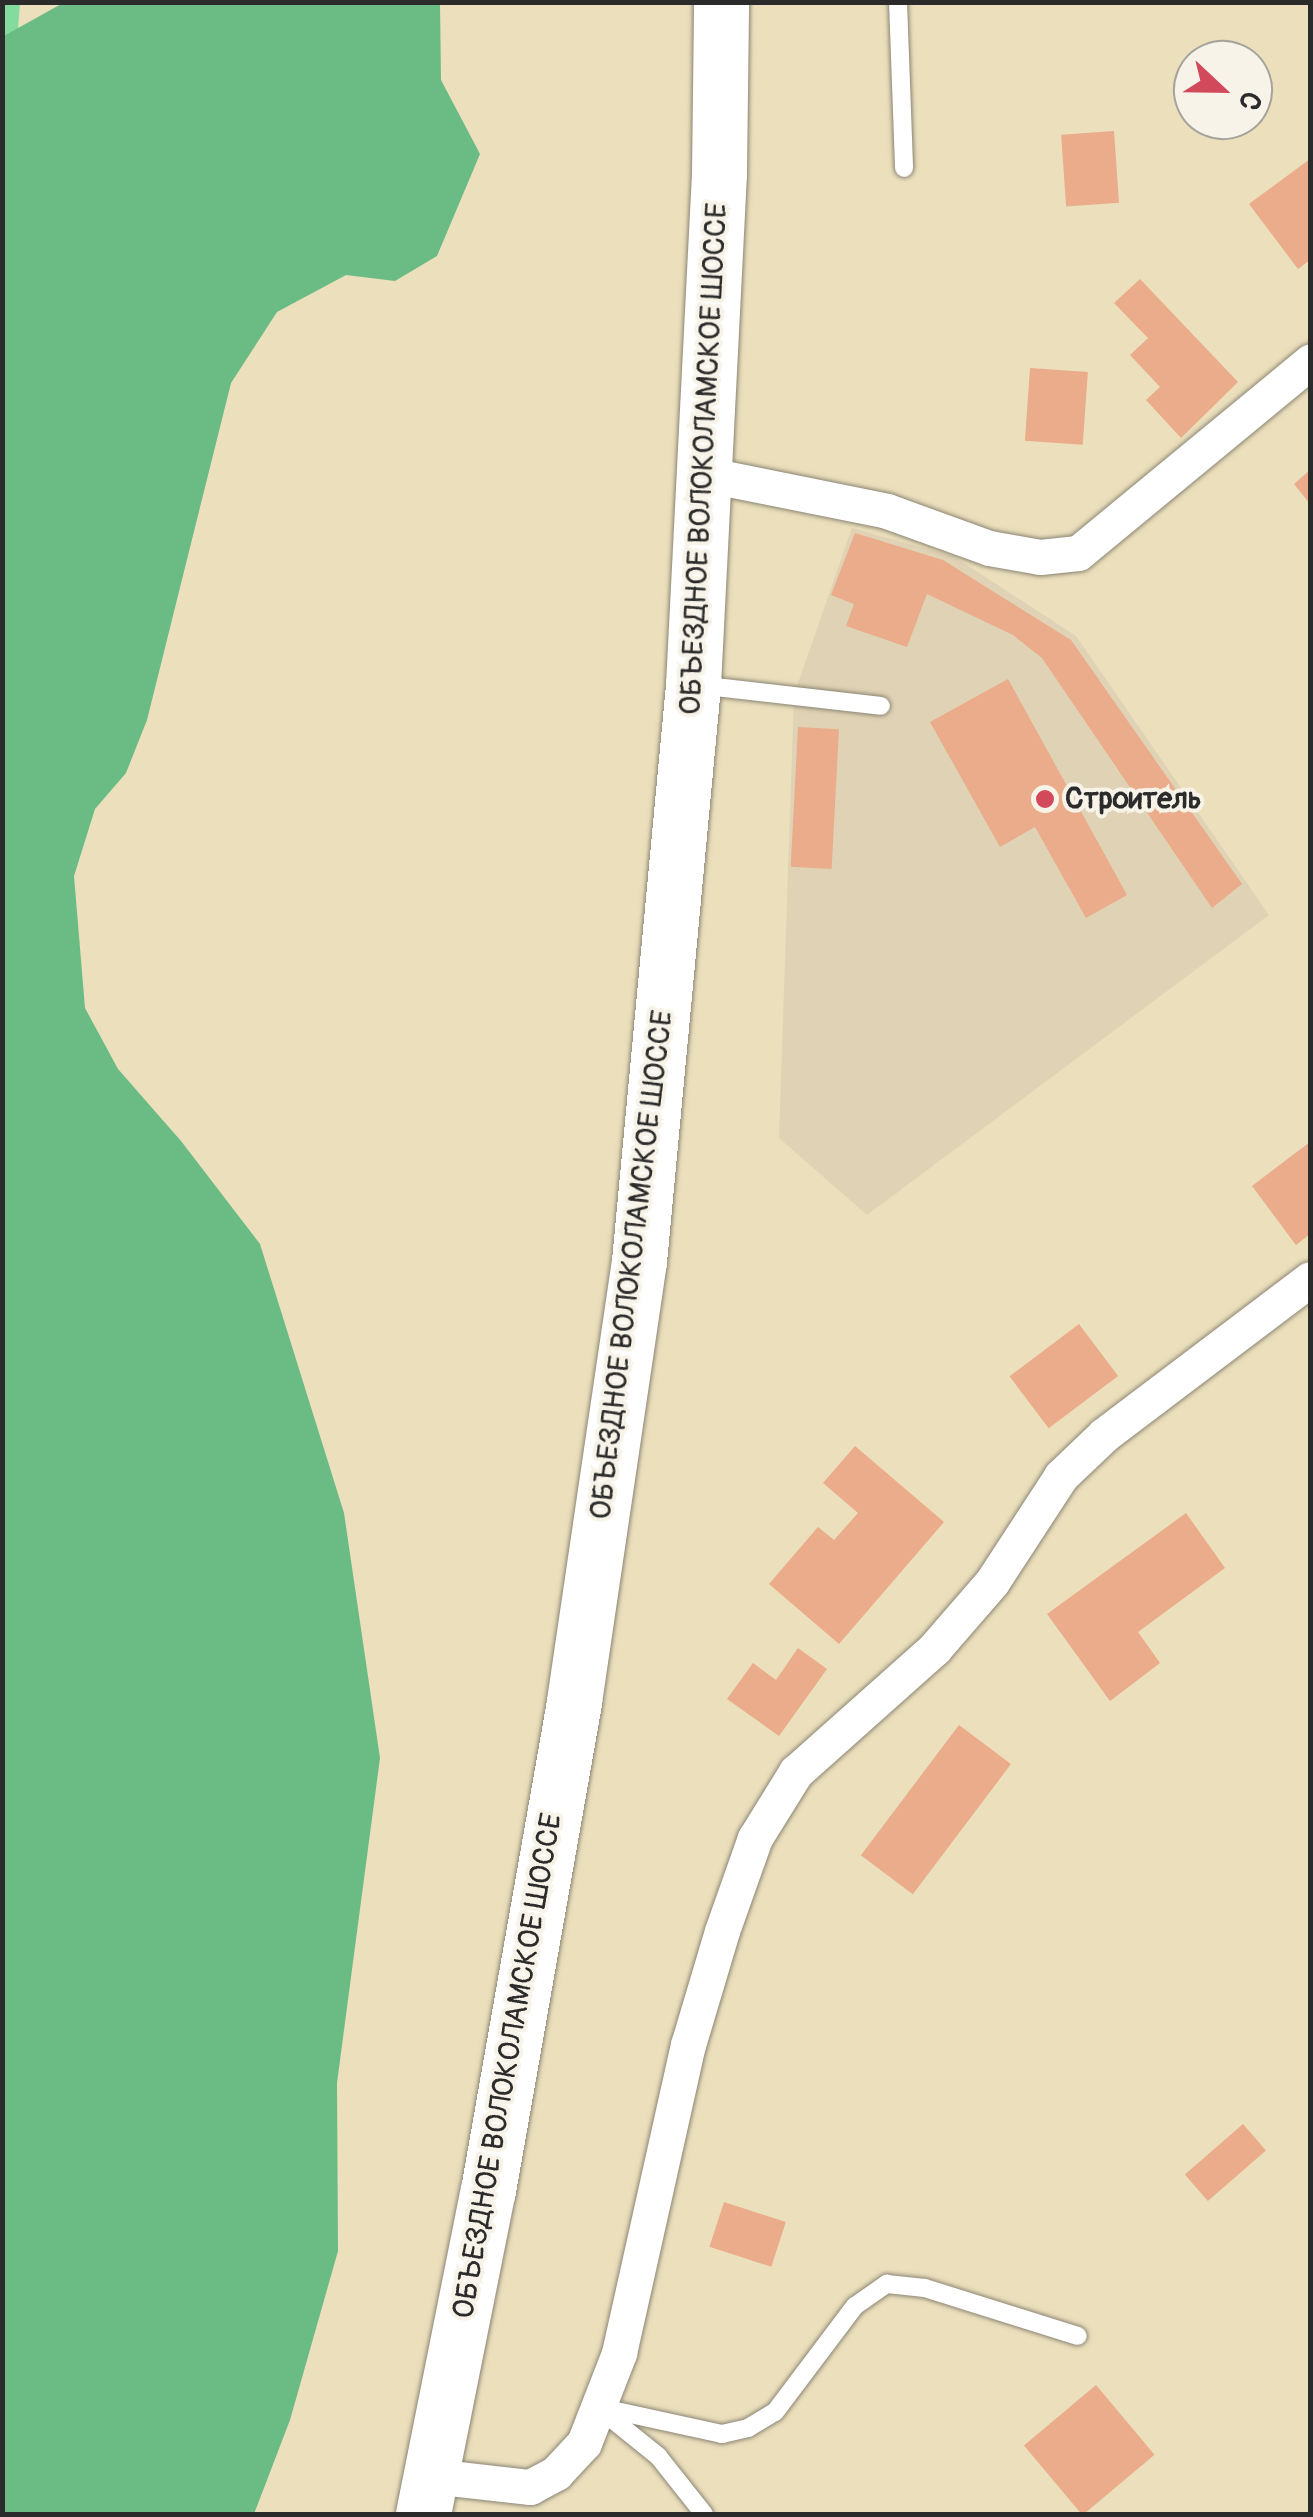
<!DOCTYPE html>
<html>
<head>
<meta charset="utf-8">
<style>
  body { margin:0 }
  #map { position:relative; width:1313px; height:2517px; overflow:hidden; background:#ebdfbc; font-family:Pangolin,sans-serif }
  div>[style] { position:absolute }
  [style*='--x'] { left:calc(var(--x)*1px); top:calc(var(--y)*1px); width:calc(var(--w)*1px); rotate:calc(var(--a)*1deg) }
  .built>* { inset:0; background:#e0d2b4 }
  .green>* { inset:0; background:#84db9e }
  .forest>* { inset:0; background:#6bbb85 }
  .building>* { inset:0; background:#eaac8a; transform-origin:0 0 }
  .roads { filter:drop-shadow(0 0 2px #8b8574) drop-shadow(0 0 2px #8b8574) }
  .service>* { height:18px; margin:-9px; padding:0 9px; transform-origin:9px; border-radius:9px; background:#fff }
  .minor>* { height:35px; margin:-17.5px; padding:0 17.5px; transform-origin:17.5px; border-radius:17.5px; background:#fff }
  .primary>* { height:55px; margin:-27.5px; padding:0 27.5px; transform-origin:27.5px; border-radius:27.5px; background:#fff }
  .dots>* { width:28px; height:28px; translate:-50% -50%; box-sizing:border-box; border:5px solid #f7f3e8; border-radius:50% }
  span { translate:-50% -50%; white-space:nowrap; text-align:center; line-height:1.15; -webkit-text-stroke:8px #f7f3e8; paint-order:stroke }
  .street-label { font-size:30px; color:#2b2b2b }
  .poi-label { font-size:30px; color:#2b2b2b; font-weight:700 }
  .left { translate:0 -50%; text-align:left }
  .frame { position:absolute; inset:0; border:5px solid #2b2b2b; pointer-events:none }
  .north { position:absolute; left:1173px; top:40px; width:100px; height:100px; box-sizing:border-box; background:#f7f3e8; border:2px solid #a5a39c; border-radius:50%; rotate:112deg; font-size:28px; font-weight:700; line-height:40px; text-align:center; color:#2b2b2b }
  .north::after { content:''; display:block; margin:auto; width:35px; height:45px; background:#d1495b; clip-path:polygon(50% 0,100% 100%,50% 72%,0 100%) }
</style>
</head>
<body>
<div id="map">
  <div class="built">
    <div style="clip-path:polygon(852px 528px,953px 556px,1076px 636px,1269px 915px,867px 1215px,779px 1138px,794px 695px)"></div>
  </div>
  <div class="green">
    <div style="clip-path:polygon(3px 2px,20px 3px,18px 29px,3px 37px)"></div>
  </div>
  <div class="forest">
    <div style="clip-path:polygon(63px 3px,440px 3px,441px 80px,480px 154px,437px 256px,395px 281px,346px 275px,277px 312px,231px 383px,147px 720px,126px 773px,95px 809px,74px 876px,85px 1008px,118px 1069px,181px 1141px,260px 1244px,344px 1513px,380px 1758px,337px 2083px,338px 2251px,290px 2420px,254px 2514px,3px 2514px,2px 37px)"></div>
  </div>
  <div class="building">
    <div style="left:1114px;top:131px;width:72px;height:53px;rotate:86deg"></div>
    <div style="clip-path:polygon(1310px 159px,1310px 260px,1298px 269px,1249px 204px)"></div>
    <div style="clip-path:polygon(1140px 279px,1238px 382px,1181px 438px,1146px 400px,1160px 387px,1130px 355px,1148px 338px,1114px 303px)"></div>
    <div style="left:1030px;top:368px;width:58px;height:73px;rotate:4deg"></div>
    <div style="clip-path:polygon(1310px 470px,1310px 504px,1294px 484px)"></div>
    <div style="clip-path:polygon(855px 533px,943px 560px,1071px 640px,1242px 884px,1212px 908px,1042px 658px,1013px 635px,927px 594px,907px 647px,846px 626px,854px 604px,831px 595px)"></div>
    <div style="clip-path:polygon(1008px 679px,1127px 895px,1086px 918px,1035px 827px,1000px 847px,930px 722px)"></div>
    <div style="left:798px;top:727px;width:41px;height:140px;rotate:3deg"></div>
    <div style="clip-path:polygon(1310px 1142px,1310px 1234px,1296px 1245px,1252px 1186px)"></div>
    <div style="left:1079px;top:1324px;width:65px;height:87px;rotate:53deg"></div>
    <div style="clip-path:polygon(855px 1446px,944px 1522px,839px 1644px,769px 1584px,818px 1527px,834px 1540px,858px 1513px,823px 1483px)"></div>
    <div style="clip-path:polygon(1186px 1513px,1225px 1568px,1138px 1632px,1160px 1663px,1110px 1701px,1047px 1614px)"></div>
    <div style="clip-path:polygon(798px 1648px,827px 1669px,779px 1736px,727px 1699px,753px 1663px,776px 1680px)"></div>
    <div style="left:959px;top:1725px;width:65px;height:163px;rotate:37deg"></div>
    <div style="left:1243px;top:2124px;width:35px;height:77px;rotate:49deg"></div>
    <div style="left:724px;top:2202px;width:65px;height:47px;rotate:18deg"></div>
    <div style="left:1096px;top:2385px;width:91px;height:94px;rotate:50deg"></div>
  </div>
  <div class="roads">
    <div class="service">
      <div style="--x:898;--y:2;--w:166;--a:87.9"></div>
      <div style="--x:698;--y:685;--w:184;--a:6.5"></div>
      <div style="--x:598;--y:2407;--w:127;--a:12.3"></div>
      <div style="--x:722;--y:2434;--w:27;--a:-13"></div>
      <div style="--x:748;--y:2428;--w:31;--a:-31"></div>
      <div style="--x:775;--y:2412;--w:133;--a:-53"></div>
      <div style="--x:855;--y:2306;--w:39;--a:-35"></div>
      <div style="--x:887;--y:2284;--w:38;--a:6"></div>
      <div style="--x:925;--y:2288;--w:160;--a:17.4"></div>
      <div style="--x:602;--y:2411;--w:72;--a:38.8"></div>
      <div style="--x:658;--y:2456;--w:74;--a:51.6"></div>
    </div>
    <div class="minor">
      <div style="--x:704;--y:474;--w:187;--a:11.4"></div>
      <div style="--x:887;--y:511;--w:109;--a:19.9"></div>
      <div style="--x:989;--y:548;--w:52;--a:10"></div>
      <div style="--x:1040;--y:557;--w:38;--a:-6"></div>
      <div style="--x:1078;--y:553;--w:301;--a:-39.5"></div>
      <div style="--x:432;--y:2476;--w:99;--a:6.4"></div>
      <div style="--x:530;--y:2487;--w:30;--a:-28"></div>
      <div style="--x:556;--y:2473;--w:41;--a:-47"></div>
      <div style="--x:584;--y:2443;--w:97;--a:-68.7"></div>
      <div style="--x:619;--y:2353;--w:316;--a:-77.4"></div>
      <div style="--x:688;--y:2045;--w:119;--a:-73.4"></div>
      <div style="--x:722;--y:1931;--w:99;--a:-70.5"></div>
      <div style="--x:755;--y:1838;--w:78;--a:-58.2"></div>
      <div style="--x:796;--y:1772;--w:185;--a:-41.7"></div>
      <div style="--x:934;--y:1649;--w:89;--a:-49.1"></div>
      <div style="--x:992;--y:1582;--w:126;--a:-56.9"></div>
      <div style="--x:1061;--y:1476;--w:59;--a:-43.6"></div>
      <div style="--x:1104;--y:1435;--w:258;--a:-37.1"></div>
    </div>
    <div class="primary">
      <div style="--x:423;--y:2514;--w:330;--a:-78.7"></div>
      <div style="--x:488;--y:2190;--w:497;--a:-80"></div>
      <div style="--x:574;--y:1701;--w:445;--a:-81.6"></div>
      <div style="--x:639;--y:1261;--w:579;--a:-84.64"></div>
      <div style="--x:693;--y:685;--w:513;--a:-87.09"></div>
      <div style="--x:719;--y:173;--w:171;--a:-89.3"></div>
    </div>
  </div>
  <div class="dots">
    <div style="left:1045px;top:799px;background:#d1495b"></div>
  </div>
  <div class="street-label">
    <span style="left:704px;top:459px;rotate:-87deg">ОБЪЕЗДНОЕ ВОЛОКОЛАМСКОЕ ШОССЕ</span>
    <span style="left:632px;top:1265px;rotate:-83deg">ОБЪЕЗДНОЕ ВОЛОКОЛАМСКОЕ ШОССЕ</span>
    <span style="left:508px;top:2066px;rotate:-80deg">ОБЪЕЗДНОЕ ВОЛОКОЛАМСКОЕ ШОССЕ</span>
  </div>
  <div class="poi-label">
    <span class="left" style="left:1065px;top:799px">Строитель</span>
  </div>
  <div class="frame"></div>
  <div class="north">С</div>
</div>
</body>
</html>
